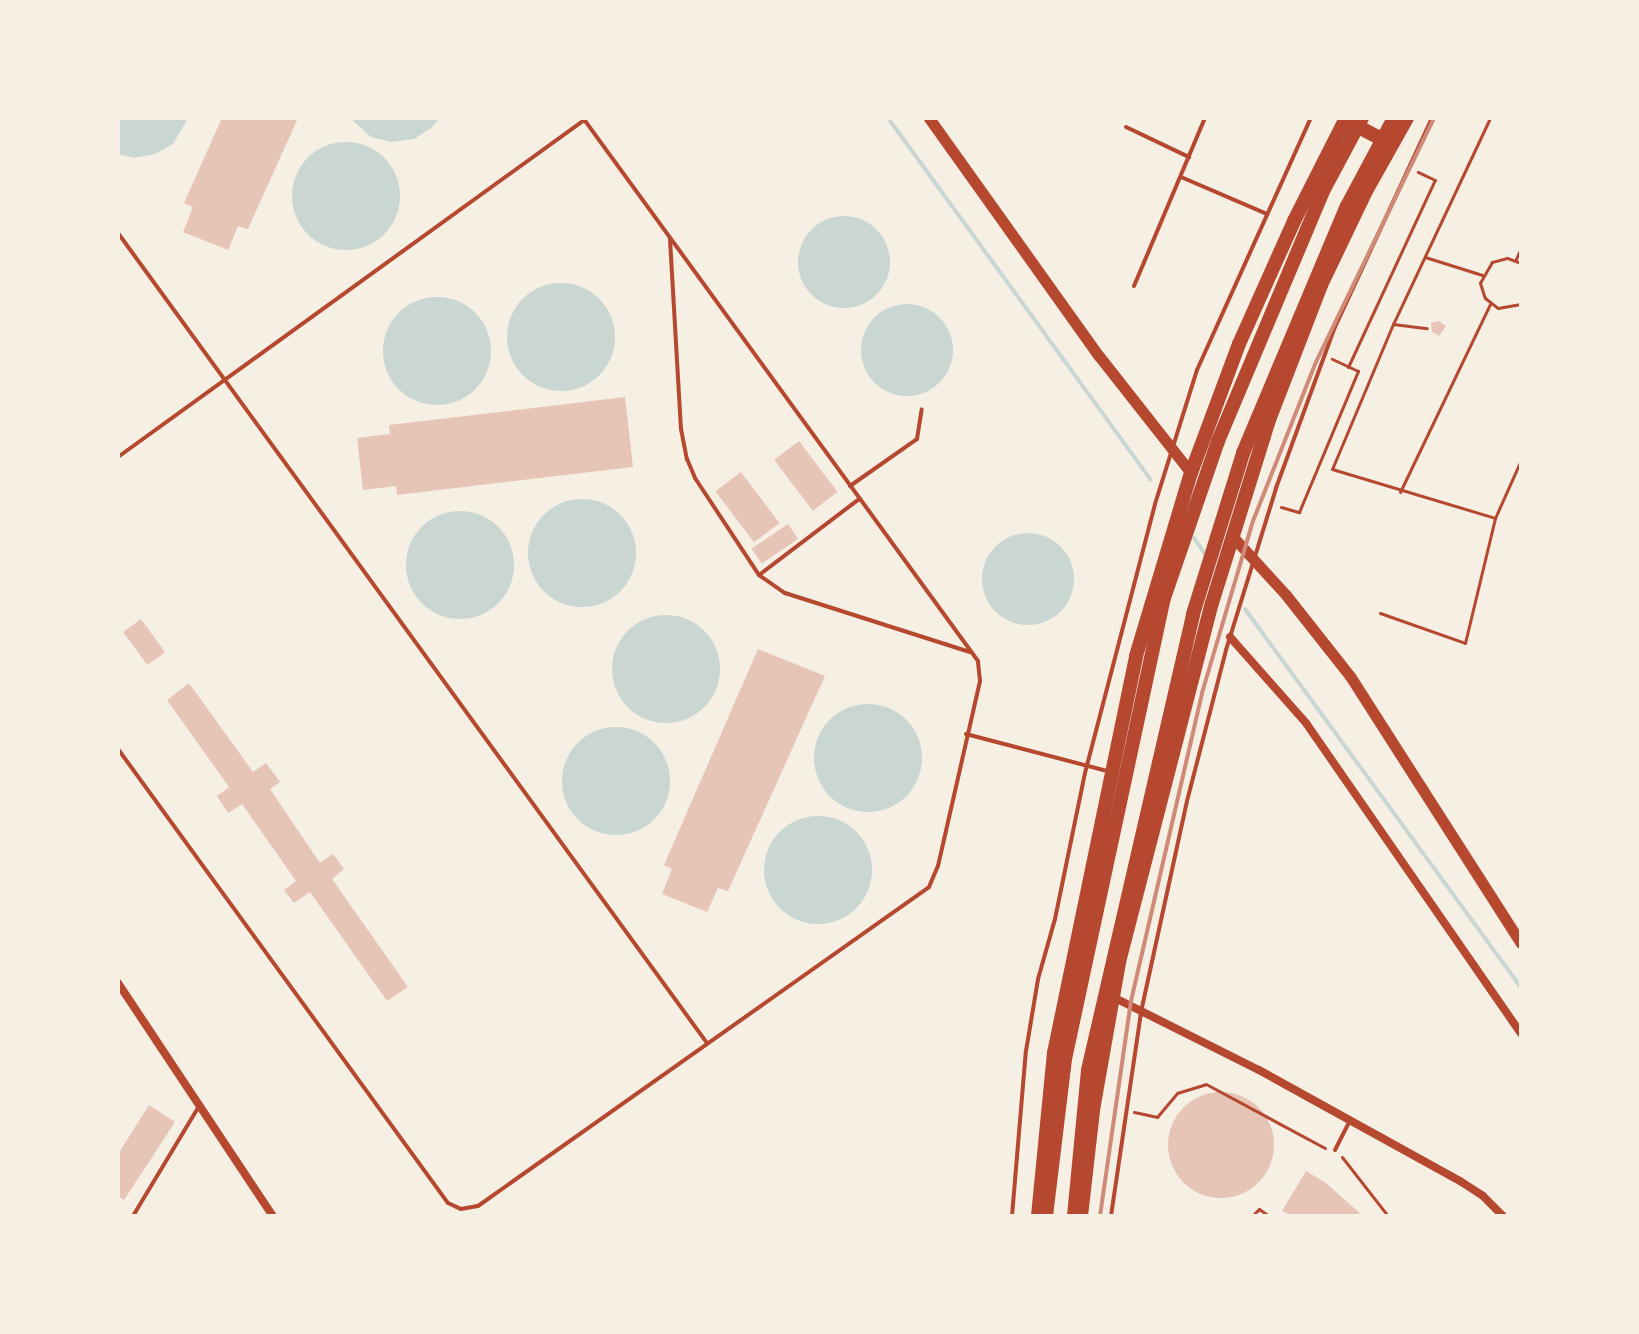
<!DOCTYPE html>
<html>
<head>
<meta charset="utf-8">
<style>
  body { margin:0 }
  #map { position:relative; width:1639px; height:1334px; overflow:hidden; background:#f6efe4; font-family:"Crimson Pro",serif }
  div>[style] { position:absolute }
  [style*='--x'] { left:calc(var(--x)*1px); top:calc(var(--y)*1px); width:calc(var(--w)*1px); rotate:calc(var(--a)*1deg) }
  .water>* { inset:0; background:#c9d6d2 }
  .round { border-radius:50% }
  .stream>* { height:4px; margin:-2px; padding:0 2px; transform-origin:2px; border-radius:2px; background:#c9d6d2 }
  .building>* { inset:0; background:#e6c5b7; transform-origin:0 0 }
  .path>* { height:3px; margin:-1.5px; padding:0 1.5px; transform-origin:1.5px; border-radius:1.5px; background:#b5482f }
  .service>* { height:4px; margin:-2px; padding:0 2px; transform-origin:2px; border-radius:2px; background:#b5482f }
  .minor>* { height:8px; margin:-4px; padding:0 4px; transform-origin:4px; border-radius:4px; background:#b5482f }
  .tertiary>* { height:11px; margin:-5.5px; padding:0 5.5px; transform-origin:5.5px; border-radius:5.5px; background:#b5482f }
  .primary>* { height:14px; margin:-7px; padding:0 7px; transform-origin:7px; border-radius:7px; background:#b5482f }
  .trunk>* { height:14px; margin:-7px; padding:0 7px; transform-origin:7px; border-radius:7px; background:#b5482f }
  .rail>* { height:4px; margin:-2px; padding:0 2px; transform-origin:2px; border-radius:2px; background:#cf8b77 }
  span { translate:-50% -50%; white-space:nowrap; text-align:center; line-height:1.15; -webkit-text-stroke:6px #f6efe4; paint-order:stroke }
  .frame { position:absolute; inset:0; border:120px solid #f6efe4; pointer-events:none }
</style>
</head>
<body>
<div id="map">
  <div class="water">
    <div style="clip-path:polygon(118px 118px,188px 118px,173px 144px,155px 154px,134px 158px,118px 154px)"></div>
    <div style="clip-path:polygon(350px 118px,439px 118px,431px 128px,414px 139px,392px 142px,371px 137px)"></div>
    <div class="round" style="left:292px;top:142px;width:108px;height:108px"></div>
    <div class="round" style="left:798px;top:216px;width:92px;height:92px"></div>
    <div class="round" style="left:507px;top:283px;width:108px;height:108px"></div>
    <div class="round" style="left:383px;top:297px;width:108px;height:108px"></div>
    <div class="round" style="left:861px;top:304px;width:92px;height:92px"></div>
    <div class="round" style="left:528px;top:499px;width:108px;height:108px"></div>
    <div class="round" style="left:406px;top:511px;width:108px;height:108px"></div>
    <div class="round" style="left:982px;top:533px;width:92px;height:92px"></div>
    <div class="round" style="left:612px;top:615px;width:108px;height:108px"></div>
    <div class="round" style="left:814px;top:704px;width:108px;height:108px"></div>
    <div class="round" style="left:562px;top:727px;width:108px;height:108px"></div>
    <div class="round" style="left:764px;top:816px;width:108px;height:108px"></div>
  </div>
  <div class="stream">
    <div style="--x:888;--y:118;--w:447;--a:54"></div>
    <div style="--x:1194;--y:538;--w:22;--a:56"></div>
    <div style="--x:1245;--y:609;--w:468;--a:53.9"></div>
  </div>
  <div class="building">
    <div style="clip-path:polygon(222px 118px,298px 118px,248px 229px,238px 226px,228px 250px,183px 232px,193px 207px,184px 203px)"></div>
    <div style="clip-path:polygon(1439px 321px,1446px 326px,1439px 336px,1432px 332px,1431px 323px)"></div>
    <div style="clip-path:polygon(625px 397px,633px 467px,397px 495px,396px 486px,363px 490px,357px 438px,390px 434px,389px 425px)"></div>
    <div style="left:799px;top:441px;width:64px;height:31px;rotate:53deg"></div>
    <div style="left:741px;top:472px;width:64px;height:32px;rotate:53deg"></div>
    <div style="left:788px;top:524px;width:18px;height:44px;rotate:56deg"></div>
    <div style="left:141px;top:619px;width:41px;height:22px;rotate:54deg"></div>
    <div style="clip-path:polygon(758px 649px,825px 676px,728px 891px,718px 888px,707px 912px,662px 894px,672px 869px,664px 865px)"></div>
    <div style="clip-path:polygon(189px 683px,253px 772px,266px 763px,280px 782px,270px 789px,320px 863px,333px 854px,344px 869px,332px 879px,408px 987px,387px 1001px,310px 892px,294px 903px,284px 890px,296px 881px,242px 804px,228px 813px,217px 796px,229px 787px,167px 700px)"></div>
    <div class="round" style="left:1168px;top:1092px;width:106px;height:106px"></div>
    <div style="clip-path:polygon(149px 1105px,175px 1122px,124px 1200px,118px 1196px,118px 1154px)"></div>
    <div style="clip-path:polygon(1306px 1171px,1326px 1183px,1363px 1216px,1292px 1216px,1282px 1211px)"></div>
  </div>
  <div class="path">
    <div style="--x:1490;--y:118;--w:228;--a:115.2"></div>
    <div style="--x:1393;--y:324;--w:157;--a:112.8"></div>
    <div style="--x:1332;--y:469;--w:170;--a:16.7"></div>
    <div style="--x:1425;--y:257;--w:60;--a:17.5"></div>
    <div style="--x:1516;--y:259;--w:12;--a:-66"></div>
    <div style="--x:1521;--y:263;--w:15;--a:-160"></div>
    <div style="--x:1507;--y:258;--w:16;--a:165"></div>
    <div style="--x:1492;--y:262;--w:24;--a:120"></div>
    <div style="--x:1480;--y:283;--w:16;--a:72"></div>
    <div style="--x:1485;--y:298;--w:16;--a:38"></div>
    <div style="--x:1498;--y:308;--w:23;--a:-10"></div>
    <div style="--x:1393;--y:324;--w:34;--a:7"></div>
    <div style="--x:1348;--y:367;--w:206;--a:-65.1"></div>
    <div style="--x:1435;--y:180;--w:19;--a:-155"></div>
    <div style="--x:1400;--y:492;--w:208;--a:-64.4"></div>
    <div style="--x:1281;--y:507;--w:19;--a:16"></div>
    <div style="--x:1299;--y:512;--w:153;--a:-67.3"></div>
    <div style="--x:1358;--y:371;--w:29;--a:-155"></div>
    <div style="--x:1380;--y:613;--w:90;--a:19.4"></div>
    <div style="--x:1465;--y:643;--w:129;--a:-76.5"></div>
    <div style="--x:1495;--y:518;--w:64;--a:-65.9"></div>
    <div style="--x:1134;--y:1112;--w:24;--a:12"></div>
    <div style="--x:1157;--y:1117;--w:31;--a:-50"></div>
    <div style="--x:1177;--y:1093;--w:30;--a:-17"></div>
    <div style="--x:1206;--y:1084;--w:135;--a:28.3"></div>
    <div style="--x:1342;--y:1157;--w:75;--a:52.1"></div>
    <div style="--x:1252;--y:1216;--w:10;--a:-45"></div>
    <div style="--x:1259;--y:1209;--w:12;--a:35"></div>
  </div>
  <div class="service">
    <div style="--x:1126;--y:127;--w:70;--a:25.5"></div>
    <div style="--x:1181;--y:177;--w:94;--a:23.3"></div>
    <div style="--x:118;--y:233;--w:1002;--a:53.98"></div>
    <div style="--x:670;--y:239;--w:190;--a:86.7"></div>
    <div style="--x:681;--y:429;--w:31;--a:79"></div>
    <div style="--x:687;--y:459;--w:21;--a:67"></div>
    <div style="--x:695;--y:478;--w:116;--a:56.6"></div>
    <div style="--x:759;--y:575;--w:32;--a:35"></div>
    <div style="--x:785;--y:593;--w:194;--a:17.7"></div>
    <div style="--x:1134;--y:286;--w:182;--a:-67.1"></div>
    <div style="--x:118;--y:457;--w:579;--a:-35.86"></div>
    <div style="--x:850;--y:486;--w:82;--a:-35"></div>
    <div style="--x:917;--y:439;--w:30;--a:-81"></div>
    <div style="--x:759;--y:575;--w:126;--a:-37.2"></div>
    <div style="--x:966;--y:734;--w:146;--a:14.7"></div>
    <div style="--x:118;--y:749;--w:561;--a:53.99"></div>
    <div style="--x:448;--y:1203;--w:14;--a:25"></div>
    <div style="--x:461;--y:1209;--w:17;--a:-10"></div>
    <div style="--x:478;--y:1206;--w:552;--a:-35.27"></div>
    <div style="--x:929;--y:887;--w:23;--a:-67"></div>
    <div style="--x:938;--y:866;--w:190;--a:-77.2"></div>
    <div style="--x:980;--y:681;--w:20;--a:-96"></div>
    <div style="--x:978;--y:661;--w:671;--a:-126.03"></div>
    <div style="--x:1335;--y:1150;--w:34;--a:-63"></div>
    <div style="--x:133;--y:1216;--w:126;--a:-59"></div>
    <div style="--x:1012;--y:1216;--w:166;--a:-85.2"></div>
    <div style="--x:1026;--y:1051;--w:73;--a:-80.5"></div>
    <div style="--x:1038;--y:979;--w:62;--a:-74.2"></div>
    <div style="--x:1055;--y:919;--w:149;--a:-78.4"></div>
    <div style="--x:1085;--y:773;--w:278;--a:-75.4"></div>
    <div style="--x:1155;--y:504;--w:140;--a:-72.6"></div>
    <div style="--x:1197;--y:370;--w:277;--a:-65.7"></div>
    <div style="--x:1111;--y:1216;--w:206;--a:-81.6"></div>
    <div style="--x:1141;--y:1012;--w:216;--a:-77.7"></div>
    <div style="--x:1187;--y:801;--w:156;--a:-75.5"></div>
    <div style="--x:1226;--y:650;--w:170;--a:-72.8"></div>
    <div style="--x:1276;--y:488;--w:171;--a:-69.9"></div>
    <div style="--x:1335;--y:327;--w:230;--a:-65.1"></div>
  </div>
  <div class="minor">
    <div style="--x:1230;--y:637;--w:115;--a:48.5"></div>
    <div style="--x:1306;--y:723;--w:378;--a:55.3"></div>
    <div style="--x:118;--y:983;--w:280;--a:56.4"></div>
    <div style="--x:1113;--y:997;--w:163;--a:26.6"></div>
    <div style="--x:1259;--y:1070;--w:230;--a:28.9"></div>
    <div style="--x:1460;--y:1181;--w:27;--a:33"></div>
    <div style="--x:1483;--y:1196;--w:28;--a:45"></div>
  </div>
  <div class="tertiary">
    <div style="--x:929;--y:118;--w:292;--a:54.5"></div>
    <div style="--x:1099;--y:356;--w:149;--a:51.8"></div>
    <div style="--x:1234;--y:538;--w:77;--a:47.6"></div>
    <div style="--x:1286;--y:595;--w:103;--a:51.7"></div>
    <div style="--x:1350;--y:676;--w:317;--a:57.4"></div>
  </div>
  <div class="primary">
    <div style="--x:1349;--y:122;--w:47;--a:27.6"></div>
    <div style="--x:1038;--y:1216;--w:164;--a:-84.4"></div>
    <div style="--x:1054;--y:1053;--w:405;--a:-78.3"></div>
    <div style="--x:1136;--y:656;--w:191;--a:-73.3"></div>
    <div style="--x:1191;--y:473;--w:138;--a:-69.6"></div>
    <div style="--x:1239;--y:344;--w:135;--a:-65.9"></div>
    <div style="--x:1294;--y:221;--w:115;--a:-63.2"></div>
    <div style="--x:1081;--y:1216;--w:107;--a:-83.5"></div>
    <div style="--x:1093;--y:1110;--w:150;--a:-80"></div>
    <div style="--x:1119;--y:962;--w:371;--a:-75.5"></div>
    <div style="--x:1212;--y:603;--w:192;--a:-72.7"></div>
    <div style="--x:1269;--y:420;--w:145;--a:-68.9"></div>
    <div style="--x:1321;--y:285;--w:104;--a:-64.4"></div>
    <div style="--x:1366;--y:191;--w:84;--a:-60.7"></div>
  </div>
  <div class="trunk">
    <div style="--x:1046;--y:1216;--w:158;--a:-83.1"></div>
    <div style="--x:1065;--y:1059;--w:472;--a:-77.9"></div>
    <div style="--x:1164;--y:598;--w:166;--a:-71"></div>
    <div style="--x:1218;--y:441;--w:269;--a:-67.2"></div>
    <div style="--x:1322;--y:193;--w:85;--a:-61.9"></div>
    <div style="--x:1074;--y:1216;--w:147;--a:-84.5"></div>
    <div style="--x:1088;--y:1070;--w:468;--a:-77"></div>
    <div style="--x:1193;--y:614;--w:169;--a:-72.7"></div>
    <div style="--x:1243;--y:453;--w:268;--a:-67.2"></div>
    <div style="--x:1347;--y:206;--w:100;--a:-61.9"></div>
  </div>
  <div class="rail">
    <div style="--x:1100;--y:1216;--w:217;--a:-81.8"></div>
    <div style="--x:1131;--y:1001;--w:316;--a:-77"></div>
    <div style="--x:1202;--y:693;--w:179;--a:-73.5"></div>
    <div style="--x:1253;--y:521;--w:171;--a:-68.4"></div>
    <div style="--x:1316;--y:362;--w:271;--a:-64.2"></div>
  </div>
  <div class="frame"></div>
</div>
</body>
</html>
